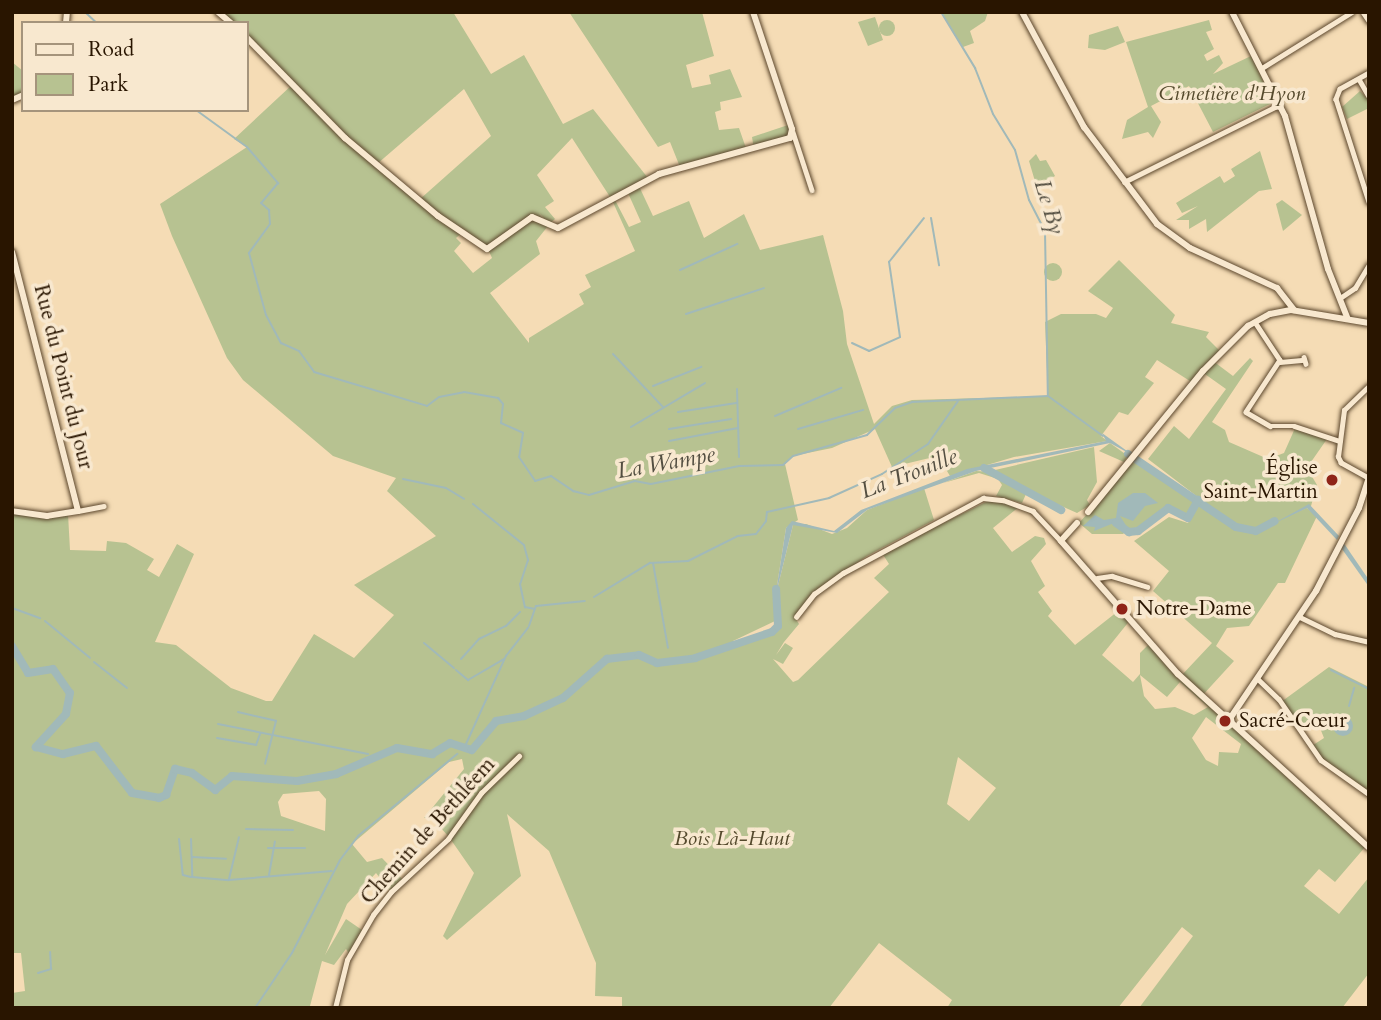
<!DOCTYPE html>
<html>
<head>
<meta charset="utf-8">
<style>
  body { margin:0 }
  #map { position:relative; width:1381px; height:1020px; overflow:hidden; background:#f5dcb5; font-family:Cardo,serif }
  div>[style] { position:absolute }
  [style*='--x'] { left:calc(var(--x)*1px); top:calc(var(--y)*1px); width:calc(var(--w)*1px); rotate:calc(var(--a)*1deg) }
  .green>* { inset:0; background:#b7c291 }
  .round { border-radius:50% }
  .water>* { inset:0; background:#a1b9b9 }
  .stream>* { height:2px; margin:-1px; padding:0 1px; transform-origin:1px; border-radius:1px; background:#a1b9b9 }
  .river>* { height:8px; margin:-4px; padding:0 4px; transform-origin:4px; border-radius:4px; background:#a1b9b9 }
  .roads { filter:drop-shadow(0 0 2px #5c472d) drop-shadow(0 0 2px #5c472d) }
  .minor>* { height:4.5px; margin:-2.25px; padding:0 2.25px; transform-origin:2.25px; border-radius:2.25px; background:#f8e8cf }
  .tertiary>* { height:6px; margin:-3px; padding:0 3px; transform-origin:3px; border-radius:3px; background:#f8e8cf }
  .dots>* { width:19px; height:19px; translate:-50% -50%; box-sizing:border-box; border:4px solid #f8e8cf; border-radius:50% }
  span { translate:-50% -50%; white-space:nowrap; text-align:center; line-height:1.15; -webkit-text-stroke:7px #f8e8cf; paint-order:stroke }
  .park-label { font-size:21px; color:#54492c; font-style:italic }
  .street-label { font-size:21px; color:#291500 }
  .poi-label { font-size:21px; color:#291500 }
  .right { translate:-100% -50%; text-align:right }
  .left { translate:0 -50%; text-align:left }
  .water-label { font-size:23px; color:#534e41; font-style:italic }
  .frame { position:absolute; inset:0; border:14px solid #291500; pointer-events:none }
  .legend { position:absolute; left:21px; top:21px; width:228px; height:91px; box-sizing:border-box; background:#f8e8cf; border:2px solid #a5947c; margin:0; padding:9px 12px; list-style:none; font-size:21px; color:#291500 }
  .legend li { display:flex; align-items:center; gap:14px; height:35px }
  .legend b { width:35px; border:2px solid #a5947c }
</style>
</head>
<body>
<div id="map">
  <div class="green">
    <div style="clip-path:polygon(evenodd,218px 12px,453px 12px,491px 74px,524px 55px,563px 124px,593px 109px,648px 178px,638px 184px,653px 216px,689px 201px,704px 238px,744px 214px,760px 250px,823px 235px,843px 311px,847px 344px,874px 424px,892px 406px,912px 400px,1048px 396px,1045px 322px,1061px 314px,1096px 314px,1106px 318px,1113px 308px,1088px 291px,1119px 260px,1175px 315px,1171px 323px,1209px 332px,1206px 337px,1220px 351px,1213px 361px,1233px 376px,1250px 358px,1253px 361px,1212px 422px,1225px 430px,1229px 442px,1268px 459px,1284px 453px,1296px 426px,1327px 439px,1311px 462px,1304px 463px,1317px 485px,1311px 506px,1290px 516px,1307px 508px,1317px 516px,1285px 583px,1278px 583px,1249px 626px,1227px 628px,1216px 646px,1234px 661px,1201px 697px,1366px 846px,1335px 882px,1319px 869px,1304px 886px,1339px 914px,1369px 877px,1369px 973px,1342px 1008px,1139px 1008px,1193px 936px,1182px 927px,1118px 1008px,947px 1008px,952px 1000px,879px 943px,829px 1008px,622px 1008px,622px 997px,595px 996px,596px 963px,549px 851px,507px 814px,521px 876px,447px 940px,443px 936px,474px 873px,449px 837px,431px 817px,424px 818px,464px 769px,462px 759px,449px 762px,352px 844px,367px 862px,382px 858px,404px 881px,391px 892px,376px 873px,347px 904px,325px 955px,346px 919px,362px 930px,350px 955px,346px 949px,334px 965px,322px 961px,310px 1006px,315px 1008px,12px 1008px,12px 993px,25px 991px,21px 953px,12px 953px,12px 494px,15px 512px,68px 514px,70px 550px,106px 551px,107px 541px,126px 543px,154px 559px,147px 570px,159px 577px,177px 544px,194px 554px,155px 642px,176px 645px,231px 688px,266px 701px,272px 701px,314px 634px,354px 658px,394px 615px,354px 585px,436px 536px,387px 491px,396px 478px,333px 456px,243px 380px,227px 358px,172px 236px,160px 204px,247px 147px,234px 139px,293px 84px,247px 38px,247px 23px,231px 23px,218px 12px,464px 89px,491px 136px,419px 200px,377px 164px,464px 89px,218px 12px,572px 138px,612px 200px,635px 251px,585px 275px,591px 287px,579px 294px,584px 304px,529px 338px,529px 343px,490px 293px,540px 254px,536px 241px,548px 226px,539px 213px,549px 224px,555px 219px,545px 207px,554px 201px,537px 175px,572px 138px,218px 12px,628px 193px,641px 222px,629px 227px,615px 200px,628px 193px,218px 12px,465px 230px,488px 249px,492px 258px,473px 273px,454px 251px,461px 243px,456px 238px,465px 230px,218px 12px,1157px 360px,1193px 383px,1202px 372px,1226px 389px,1189px 439px,1174px 426px,1148px 459px,1207px 504px,1199px 503px,1188px 523px,1169px 517px,1134px 541px,1169px 571px,1153px 591px,1212px 643px,1180px 677px,1151px 642px,1140px 653px,1140px 674px,1133px 682px,1102px 655px,1131px 619px,1122px 608px,1075px 645px,1048px 616px,1052px 611px,1038px 592px,1045px 586px,1031px 561px,1046px 544px,1044px 538px,1035px 536px,1012px 552px,993px 528px,1020px 506px,990px 500px,882px 553px,889px 564px,874px 578px,889px 592px,798px 680px,793px 682px,773px 659px,783px 664px,793px 648px,785px 643px,776px 655px,784px 642px,799px 624px,794px 616px,813px 594px,867px 556px,934px 520px,924px 488px,867px 510px,847px 528px,832px 534px,806px 524px,793px 525px,775px 598px,786px 528px,798px 520px,785px 464px,793px 456px,832px 448px,875px 429px,892px 467px,938px 456px,950px 476px,1014px 457px,1107px 441px,1101px 436px,1119px 412px,1128px 415px,1154px 383px,1145px 377px,1157px 360px,218px 12px,775px 621px,781px 621px,777px 631px,734px 645px,733px 641px,775px 621px,218px 12px,1140px 675px,1167px 697px,1180px 682px,1208px 707px,1194px 715px,1175px 707px,1155px 709px,1144px 696px,1140px 675px,218px 12px,1206px 717px,1241px 744px,1238px 753px,1219px 752px,1218px 766px,1206px 760px,1192px 738px,1206px 717px,218px 12px,958px 757px,996px 788px,969px 821px,947px 804px,958px 757px,218px 12px,319px 791px,326px 799px,325px 831px,281px 816px,278px 802px,283px 794px,319px 791px)"></div>
    <div style="clip-path:polygon(569px 12px,702px 12px,714px 56px,686px 65px,692px 88px,711px 84px,709px 75px,730px 69px,742px 97px,720px 102px,721px 110px,715px 112px,719px 130px,739px 128px,747px 151px,680px 167px,670px 142px,658px 147px)"></div>
    <div style="clip-path:polygon(941px 12px,988px 12px,985px 21px,970px 31px,974px 43px,963px 47px)"></div>
    <div style="clip-path:polygon(875px 17px,883px 40px,868px 46px,858px 22px)"></div>
    <div style="clip-path:polygon(1209px 20px,1212px 30px,1206px 32px,1214px 49px,1204px 55px,1207px 61px,1219px 55px,1223px 63px,1213px 74px,1251px 56px,1274px 102px,1213px 132px,1189px 86px,1151px 106px,1161px 122px,1153px 138px,1148px 132px,1122px 139px,1127px 120px,1148px 107px,1126px 42px)"></div>
    <div class="round" style="left:879px;top:20px;width:16px;height:16px"></div>
    <div style="clip-path:polygon(1118px 26px,1125px 42px,1105px 50px,1088px 48px,1089px 35px)"></div>
    <div style="clip-path:polygon(12px 62px,23px 71px,23px 95px,12px 100px)"></div>
    <div style="clip-path:polygon(1360px 91px,1369px 100px,1369px 108px,1347px 119px,1342px 107px)"></div>
    <div style="clip-path:polygon(791px 124px,793px 134px,754px 149px,752px 137px)"></div>
    <div style="clip-path:polygon(1260px 151px,1272px 189px,1259px 191px,1207px 232px,1206px 219px,1189px 229px,1189px 220px,1176px 220px,1198px 206px,1182px 213px,1176px 203px,1220px 176px,1224px 183px,1235px 176px,1231px 169px)"></div>
    <div style="clip-path:polygon(1036px 154px,1040px 161px,1046px 160px,1055px 176px,1037px 188px,1029px 161px)"></div>
    <div style="clip-path:polygon(1282px 200px,1302px 215px,1283px 231px,1276px 204px)"></div>
    <div class="round" style="left:1044px;top:263px;width:18px;height:18px"></div>
    <div style="clip-path:polygon(1110px 443px,1128px 456px,1124px 462px,1099px 451px)"></div>
    <div style="clip-path:polygon(1094px 447px,1097px 482px,1087px 500px,1090px 505px,1077px 513px,1019px 487px,995px 470px)"></div>
    <div style="clip-path:polygon(1135px 460px,1196px 503px,1189px 516px,1165px 506px,1141px 527px,1128px 529px,1123px 534px,1092px 534px,1079px 523px)"></div>
    <div style="clip-path:polygon(976px 471px,993px 472px,1026px 494px,1022px 503px,996px 496px,1002px 485px,998px 479px,979px 473px,943px 483px)"></div>
    <div style="clip-path:polygon(1329px 667px,1369px 687px,1369px 794px,1342px 777px,1310px 747px,1324px 738px,1318px 723px,1300px 728px,1281px 702px)"></div>
  </div>
  <div class="water">
    <div style="clip-path:polygon(1102px 433px,1134px 456px,1110px 443px,976px 471px,867px 510px,837px 533px,793px 525px,775px 598px,786px 528px,792px 521px,834px 531px,861px 510px,967px 469px,1106px 441px)"></div>
    <div style="clip-path:polygon(1133px 493px,1145px 493px,1158px 503px,1145px 506px,1133px 521px,1120px 516px,1127px 527px,1124px 531px,1114px 523px,1094px 531px,1095px 527px,1083px 526px,1095px 515px,1104px 520px,1116px 518px,1118px 503px)"></div>
    <div style="clip-path:polygon(1309px 504px,1339px 536px,1337px 540px,1307px 508px,1269px 526px)"></div>
    <div style="clip-path:polygon(1343px 542px,1369px 580px,1369px 587px,1342px 549px)"></div>
    <div class="round" style="left:1333px;top:716px;width:20px;height:20px"></div>
  </div>
  <div class="stream">
    <div style="--x:85;--y:12;--w:16;--a:43"></div>
    <div style="--x:941;--y:12;--w:66;--a:58.7"></div>
    <div style="--x:975;--y:68;--w:49;--a:68.6"></div>
    <div style="--x:993;--y:114;--w:42;--a:58.6"></div>
    <div style="--x:1015;--y:150;--w:52;--a:74.4"></div>
    <div style="--x:1029;--y:200;--w:36;--a:63"></div>
    <div style="--x:1045;--y:232;--w:164;--a:89"></div>
    <div style="--x:1048;--y:396;--w:68;--a:36"></div>
    <div style="--x:196;--y:110;--w:63;--a:36"></div>
    <div style="--x:247;--y:147;--w:48;--a:49.3"></div>
    <div style="--x:278;--y:183;--w:26;--a:130"></div>
    <div style="--x:261;--y:203;--w:11;--a:41"></div>
    <div style="--x:269;--y:210;--w:14;--a:86"></div>
    <div style="--x:270;--y:224;--w:36;--a:126"></div>
    <div style="--x:249;--y:253;--w:64;--a:74.7"></div>
    <div style="--x:266;--y:315;--w:32;--a:62"></div>
    <div style="--x:281;--y:343;--w:20;--a:24"></div>
    <div style="--x:299;--y:351;--w:26;--a:54"></div>
    <div style="--x:314;--y:372;--w:118;--a:16.7"></div>
    <div style="--x:427;--y:406;--w:15;--a:-37"></div>
    <div style="--x:439;--y:397;--w:25;--a:-11"></div>
    <div style="--x:464;--y:392;--w:35;--a:10"></div>
    <div style="--x:498;--y:398;--w:8;--a:50"></div>
    <div style="--x:503;--y:404;--w:19;--a:96"></div>
    <div style="--x:501;--y:423;--w:24;--a:24"></div>
    <div style="--x:523;--y:433;--w:24;--a:99"></div>
    <div style="--x:519;--y:457;--w:29;--a:56"></div>
    <div style="--x:535;--y:481;--w:17;--a:-17"></div>
    <div style="--x:551;--y:476;--w:27;--a:34"></div>
    <div style="--x:573;--y:491;--w:16;--a:14"></div>
    <div style="--x:589;--y:495;--w:48;--a:-16.9"></div>
    <div style="--x:635;--y:481;--w:16;--a:11"></div>
    <div style="--x:651;--y:484;--w:90;--a:-11.6"></div>
    <div style="--x:739;--y:466;--w:44;--a:-1.3"></div>
    <div style="--x:783;--y:465;--w:13;--a:-42"></div>
    <div style="--x:793;--y:456;--w:77;--a:-15.8"></div>
    <div style="--x:867;--y:435;--w:39;--a:-44"></div>
    <div style="--x:895;--y:408;--w:18;--a:-19"></div>
    <div style="--x:912;--y:402;--w:136;--a:-2.5"></div>
    <div style="--x:931;--y:218;--w:48;--a:80.3"></div>
    <div style="--x:680;--y:270;--w:63;--a:-24.5"></div>
    <div style="--x:686;--y:314;--w:82;--a:-18.4"></div>
    <div style="--x:852;--y:343;--w:19;--a:25"></div>
    <div style="--x:869;--y:351;--w:34;--a:-24"></div>
    <div style="--x:900;--y:337;--w:76;--a:-98.3"></div>
    <div style="--x:889;--y:262;--w:56;--a:-51.5"></div>
    <div style="--x:613;--y:354;--w:73;--a:46.7"></div>
    <div style="--x:653;--y:386;--w:52;--a:-21.6"></div>
    <div style="--x:737;--y:389;--w:68;--a:88.3"></div>
    <div style="--x:678;--y:412;--w:59;--a:-8.8"></div>
    <div style="--x:775;--y:416;--w:72;--a:-23"></div>
    <div style="--x:631;--y:427;--w:86;--a:-30.7"></div>
    <div style="--x:669;--y:429;--w:63;--a:-9.2"></div>
    <div style="--x:798;--y:429;--w:68;--a:-16.3"></div>
    <div style="--x:669;--y:441;--w:70;--a:-10.7"></div>
    <div style="--x:403;--y:479;--w:44;--a:11.8"></div>
    <div style="--x:446;--y:488;--w:21;--a:31"></div>
    <div style="--x:473;--y:504;--w:65;--a:38.8"></div>
    <div style="--x:524;--y:545;--w:16;--a:75"></div>
    <div style="--x:528;--y:560;--w:25;--a:108"></div>
    <div style="--x:520;--y:584;--w:24;--a:78"></div>
    <div style="--x:525;--y:607;--w:10;--a:11"></div>
    <div style="--x:653;--y:563;--w:86;--a:80"></div>
    <div style="--x:594;--y:597;--w:66;--a:-31.3"></div>
    <div style="--x:650;--y:563;--w:38;--a:-3"></div>
    <div style="--x:688;--y:561;--w:56;--a:-26.6"></div>
    <div style="--x:738;--y:536;--w:18;--a:-6"></div>
    <div style="--x:756;--y:534;--w:16;--a:-52"></div>
    <div style="--x:766;--y:521;--w:9;--a:-84"></div>
    <div style="--x:767;--y:512;--w:64;--a:-12.7"></div>
    <div style="--x:829;--y:498;--w:58;--a:-24.4"></div>
    <div style="--x:882;--y:474;--w:55;--a:-33.1"></div>
    <div style="--x:928;--y:444;--w:52;--a:-55.1"></div>
    <div style="--x:12;--y:608;--w:30;--a:20"></div>
    <div style="--x:45;--y:621;--w:58;--a:39.4"></div>
    <div style="--x:529;--y:626;--w:21;--a:-71"></div>
    <div style="--x:536;--y:606;--w:49;--a:-5.8"></div>
    <div style="--x:424;--y:643;--w:39;--a:40"></div>
    <div style="--x:461;--y:659;--w:27;--a:-48"></div>
    <div style="--x:479;--y:639;--w:30;--a:-26"></div>
    <div style="--x:506;--y:626;--w:20;--a:-45"></div>
    <div style="--x:94;--y:662;--w:42;--a:38.2"></div>
    <div style="--x:456;--y:670;--w:16;--a:40"></div>
    <div style="--x:468;--y:680;--w:42;--a:-30.3"></div>
    <div style="--x:1331;--y:670;--w:42;--a:26.6"></div>
    <div style="--x:1349;--y:706;--w:19;--a:-74"></div>
    <div style="--x:238;--y:712;--w:39;--a:13"></div>
    <div style="--x:276;--y:721;--w:44;--a:104.3"></div>
    <div style="--x:218;--y:724;--w:153;--a:11.3"></div>
    <div style="--x:217;--y:738;--w:40;--a:10"></div>
    <div style="--x:256;--y:745;--w:12;--a:-70"></div>
    <div style="--x:466;--y:744;--w:97;--a:-65.6"></div>
    <div style="--x:506;--y:656;--w:36;--a:-52"></div>
    <div style="--x:246;--y:829;--w:47;--a:1.2"></div>
    <div style="--x:179;--y:839;--w:36;--a:84"></div>
    <div style="--x:183;--y:875;--w:8;--a:14"></div>
    <div style="--x:191;--y:839;--w:38;--a:88"></div>
    <div style="--x:192;--y:877;--w:37;--a:5"></div>
    <div style="--x:229;--y:880;--w:103;--a:-5"></div>
    <div style="--x:268;--y:848;--w:37;--a:0"></div>
    <div style="--x:192;--y:857;--w:34;--a:3"></div>
    <div style="--x:269;--y:875;--w:34;--a:-80"></div>
    <div style="--x:229;--y:879;--w:43;--a:-76.6"></div>
    <div style="--x:38;--y:973;--w:14;--a:-17"></div>
    <div style="--x:51;--y:969;--w:17;--a:-93"></div>
    <div style="--x:255;--y:1008;--w:66;--a:-56.1"></div>
    <div style="--x:292;--y:953;--w:105;--a:-62.7"></div>
    <div style="--x:340;--y:860;--w:30;--a:-53"></div>
    <div style="--x:358;--y:836;--w:129;--a:-39.6"></div>
  </div>
  <div class="river">
    <div style="--x:1128;--y:454;--w:130;--a:34.1"></div>
    <div style="--x:1236;--y:527;--w:20;--a:11"></div>
    <div style="--x:1256;--y:531;--w:21;--a:-28"></div>
    <div style="--x:984;--y:468;--w:88;--a:28.6"></div>
    <div style="--x:1116;--y:523;--w:16;--a:35"></div>
    <div style="--x:1129;--y:532;--w:9;--a:-6"></div>
    <div style="--x:1138;--y:531;--w:38;--a:-37"></div>
    <div style="--x:1168;--y:508;--w:22;--a:27"></div>
    <div style="--x:1188;--y:518;--w:21;--a:-61"></div>
    <div style="--x:12;--y:646;--w:31;--a:59"></div>
    <div style="--x:28;--y:673;--w:25;--a:-9"></div>
    <div style="--x:53;--y:669;--w:29;--a:55"></div>
    <div style="--x:70;--y:693;--w:21;--a:101"></div>
    <div style="--x:66;--y:714;--w:45;--a:132.3"></div>
    <div style="--x:36;--y:747;--w:28;--a:15"></div>
    <div style="--x:63;--y:754;--w:34;--a:-14"></div>
    <div style="--x:96;--y:746;--w:59;--a:52.5"></div>
    <div style="--x:132;--y:793;--w:27;--a:10"></div>
    <div style="--x:159;--y:798;--w:8;--a:-23"></div>
    <div style="--x:166;--y:795;--w:28;--a:-71"></div>
    <div style="--x:175;--y:769;--w:17;--a:13"></div>
    <div style="--x:192;--y:773;--w:29;--a:36"></div>
    <div style="--x:215;--y:790;--w:22;--a:-39"></div>
    <div style="--x:232;--y:776;--w:65;--a:4.4"></div>
    <div style="--x:297;--y:781;--w:40;--a:-10"></div>
    <div style="--x:336;--y:774;--w:66;--a:-23.1"></div>
    <div style="--x:397;--y:748;--w:36;--a:10"></div>
    <div style="--x:432;--y:754;--w:21;--a:-31"></div>
    <div style="--x:450;--y:743;--w:23;--a:18"></div>
    <div style="--x:472;--y:750;--w:38;--a:-50"></div>
    <div style="--x:496;--y:721;--w:28;--a:-10"></div>
    <div style="--x:524;--y:716;--w:43;--a:-24.8"></div>
    <div style="--x:563;--y:698;--w:59;--a:-41.6"></div>
    <div style="--x:607;--y:659;--w:32;--a:-7"></div>
    <div style="--x:639;--y:655;--w:20;--a:24"></div>
    <div style="--x:657;--y:663;--w:38;--a:-7"></div>
    <div style="--x:695;--y:658;--w:81;--a:-18.7"></div>
    <div style="--x:772;--y:632;--w:8;--a:-45"></div>
    <div style="--x:778;--y:626;--w:37;--a:-93"></div>
  </div>
  <div class="roads">
    <div class="minor">
      <div style="--x:1363;--y:12;--w:11;--a:56"></div>
      <div style="--x:1262;--y:68;--w:106;--a:-31.9"></div>
      <div style="--x:1369;--y:73;--w:33;--a:151"></div>
      <div style="--x:1340;--y:89;--w:11;--a:112"></div>
      <div style="--x:1336;--y:99;--w:108;--a:72.2"></div>
      <div style="--x:1359;--y:79;--w:20;--a:60"></div>
      <div style="--x:793;--y:132;--w:61;--a:71.9"></div>
      <div style="--x:1124;--y:182;--w:173;--a:-26.4"></div>
      <div style="--x:1340;--y:298;--w:18;--a:-34"></div>
      <div style="--x:1355;--y:288;--w:27;--a:-59"></div>
      <div style="--x:1255;--y:322;--w:45;--a:56.7"></div>
      <div style="--x:1280;--y:360;--w:62;--a:123.2"></div>
      <div style="--x:1246;--y:412;--w:28;--a:30"></div>
      <div style="--x:1270;--y:426;--w:24;--a:0"></div>
      <div style="--x:1294;--y:426;--w:48;--a:18.1"></div>
      <div style="--x:1304;--y:357;--w:7;--a:74"></div>
      <div style="--x:1280;--y:362;--w:24;--a:-5"></div>
      <div style="--x:1368;--y:478;--w:31;--a:-151"></div>
      <div style="--x:1341;--y:463;--w:7;--a:-117"></div>
      <div style="--x:1338;--y:457;--w:47;--a:-82.7"></div>
      <div style="--x:1344;--y:410;--w:35;--a:-44"></div>
      <div style="--x:78;--y:511;--w:26;--a:-11"></div>
      <div style="--x:1097;--y:578;--w:15;--a:-8"></div>
      <div style="--x:1112;--y:576;--w:37;--a:17"></div>
      <div style="--x:796;--y:617;--w:29;--a:-52"></div>
      <div style="--x:814;--y:594;--w:36;--a:-36"></div>
      <div style="--x:843;--y:573;--w:159;--a:-28.2"></div>
      <div style="--x:983;--y:498;--w:20;--a:6"></div>
      <div style="--x:1003;--y:500;--w:32;--a:20"></div>
      <div style="--x:1033;--y:511;--w:41;--a:47"></div>
      <div style="--x:1300;--y:617;--w:39;--a:26"></div>
      <div style="--x:1335;--y:634;--w:35;--a:13"></div>
      <div style="--x:1257;--y:678;--w:30;--a:44"></div>
      <div style="--x:1279;--y:699;--w:74;--a:55.5"></div>
      <div style="--x:1321;--y:760;--w:59;--a:35.3"></div>
      <div style="--x:335;--y:1008;--w:49;--a:-76"></div>
      <div style="--x:347;--y:960;--w:52;--a:-60"></div>
      <div style="--x:373;--y:915;--w:29;--a:-52"></div>
      <div style="--x:391;--y:892;--w:78;--a:-42.9"></div>
      <div style="--x:448;--y:839;--w:57;--a:-54.3"></div>
      <div style="--x:481;--y:793;--w:53;--a:-44.2"></div>
    </div>
    <div class="tertiary">
      <div style="--x:218;--y:12;--w:17;--a:40"></div>
      <div style="--x:1022;--y:12;--w:131;--a:61.7"></div>
      <div style="--x:1084;--y:127;--w:121;--a:53"></div>
      <div style="--x:1157;--y:224;--w:41;--a:36"></div>
      <div style="--x:1190;--y:248;--w:96;--a:24.7"></div>
      <div style="--x:1277;--y:288;--w:28;--a:52"></div>
      <div style="--x:1232;--y:12;--w:117;--a:63"></div>
      <div style="--x:1285;--y:116;--w:159;--a:74.3"></div>
      <div style="--x:1328;--y:269;--w:52;--a:68.4"></div>
      <div style="--x:66;--y:23;--w:11;--a:-85"></div>
      <div style="--x:247;--y:38;--w:140;--a:45.6"></div>
      <div style="--x:345;--y:138;--w:121;--a:40"></div>
      <div style="--x:438;--y:216;--w:59;--a:34"></div>
      <div style="--x:487;--y:249;--w:55;--a:-35.4"></div>
      <div style="--x:532;--y:217;--w:28;--a:23"></div>
      <div style="--x:558;--y:228;--w:115;--a:-28.1"></div>
      <div style="--x:659;--y:174;--w:136;--a:-15.4"></div>
      <div style="--x:790;--y:138;--w:9;--a:-77"></div>
      <div style="--x:792;--y:129;--w:123;--a:-108.4"></div>
      <div style="--x:12;--y:100;--w:12;--a:-24"></div>
      <div style="--x:12;--y:252;--w:267;--a:75.7"></div>
      <div style="--x:78;--y:511;--w:31;--a:171"></div>
      <div style="--x:47;--y:516;--w:35;--a:-172"></div>
      <div style="--x:1088;--y:512;--w:182;--a:-50.8"></div>
      <div style="--x:1203;--y:371;--w:64;--a:-45"></div>
      <div style="--x:1248;--y:326;--w:25;--a:-29"></div>
      <div style="--x:1270;--y:314;--w:21;--a:-11"></div>
      <div style="--x:1291;--y:310;--w:79;--a:9.5"></div>
      <div style="--x:1077;--y:523;--w:24;--a:132"></div>
      <div style="--x:1061;--y:541;--w:177;--a:48.7"></div>
      <div style="--x:1178;--y:674;--w:258;--a:42.3"></div>
      <div style="--x:1229;--y:720;--w:156;--a:-56"></div>
      <div style="--x:1316;--y:591;--w:93;--a:-62.6"></div>
      <div style="--x:1359;--y:508;--w:33;--a:-72"></div>
    </div>
  </div>
  <div class="dots">
    <div style="left:1332px;top:480px;background:#8f2418"></div>
    <div style="left:1122px;top:609px;background:#8f2418"></div>
    <div style="left:1225px;top:721px;background:#8f2418"></div>
  </div>
  <div class="park-label">
    <span style="left:1232px;top:94px">Cimetière d'Hyon</span>
    <span style="left:732px;top:839px">Bois Là-Haut</span>
  </div>
  <div class="street-label">
    <span style="left:63px;top:377px;rotate:76deg">Rue du Point du Jour</span>
    <span style="left:428px;top:831px;rotate:-48deg">Chemin de Bethléem</span>
  </div>
  <div class="poi-label">
    <span class="right" style="left:1318px;top:480px">Église<br>Saint-Martin</span>
    <span class="left" style="left:1136px;top:609px">Notre-Dame</span>
    <span class="left" style="left:1239px;top:721px">Sacré-Cœur</span>
  </div>
  <div class="water-label">
    <span style="left:1049px;top:207px;rotate:73deg">Le By</span>
    <span style="left:666px;top:463px;rotate:-10deg">La Wampe</span>
    <span style="left:909px;top:474px;rotate:-21deg">La Trouille</span>
  </div>
  <div class="frame"></div>
  <ul class="legend">
  <li><b style="height:9px;background:#f8e8cf"></b>Road</li>
  <li><b style="height:19px;background:#b7c291"></b>Park</li>
  </ul>
</div>
</body>
</html>
